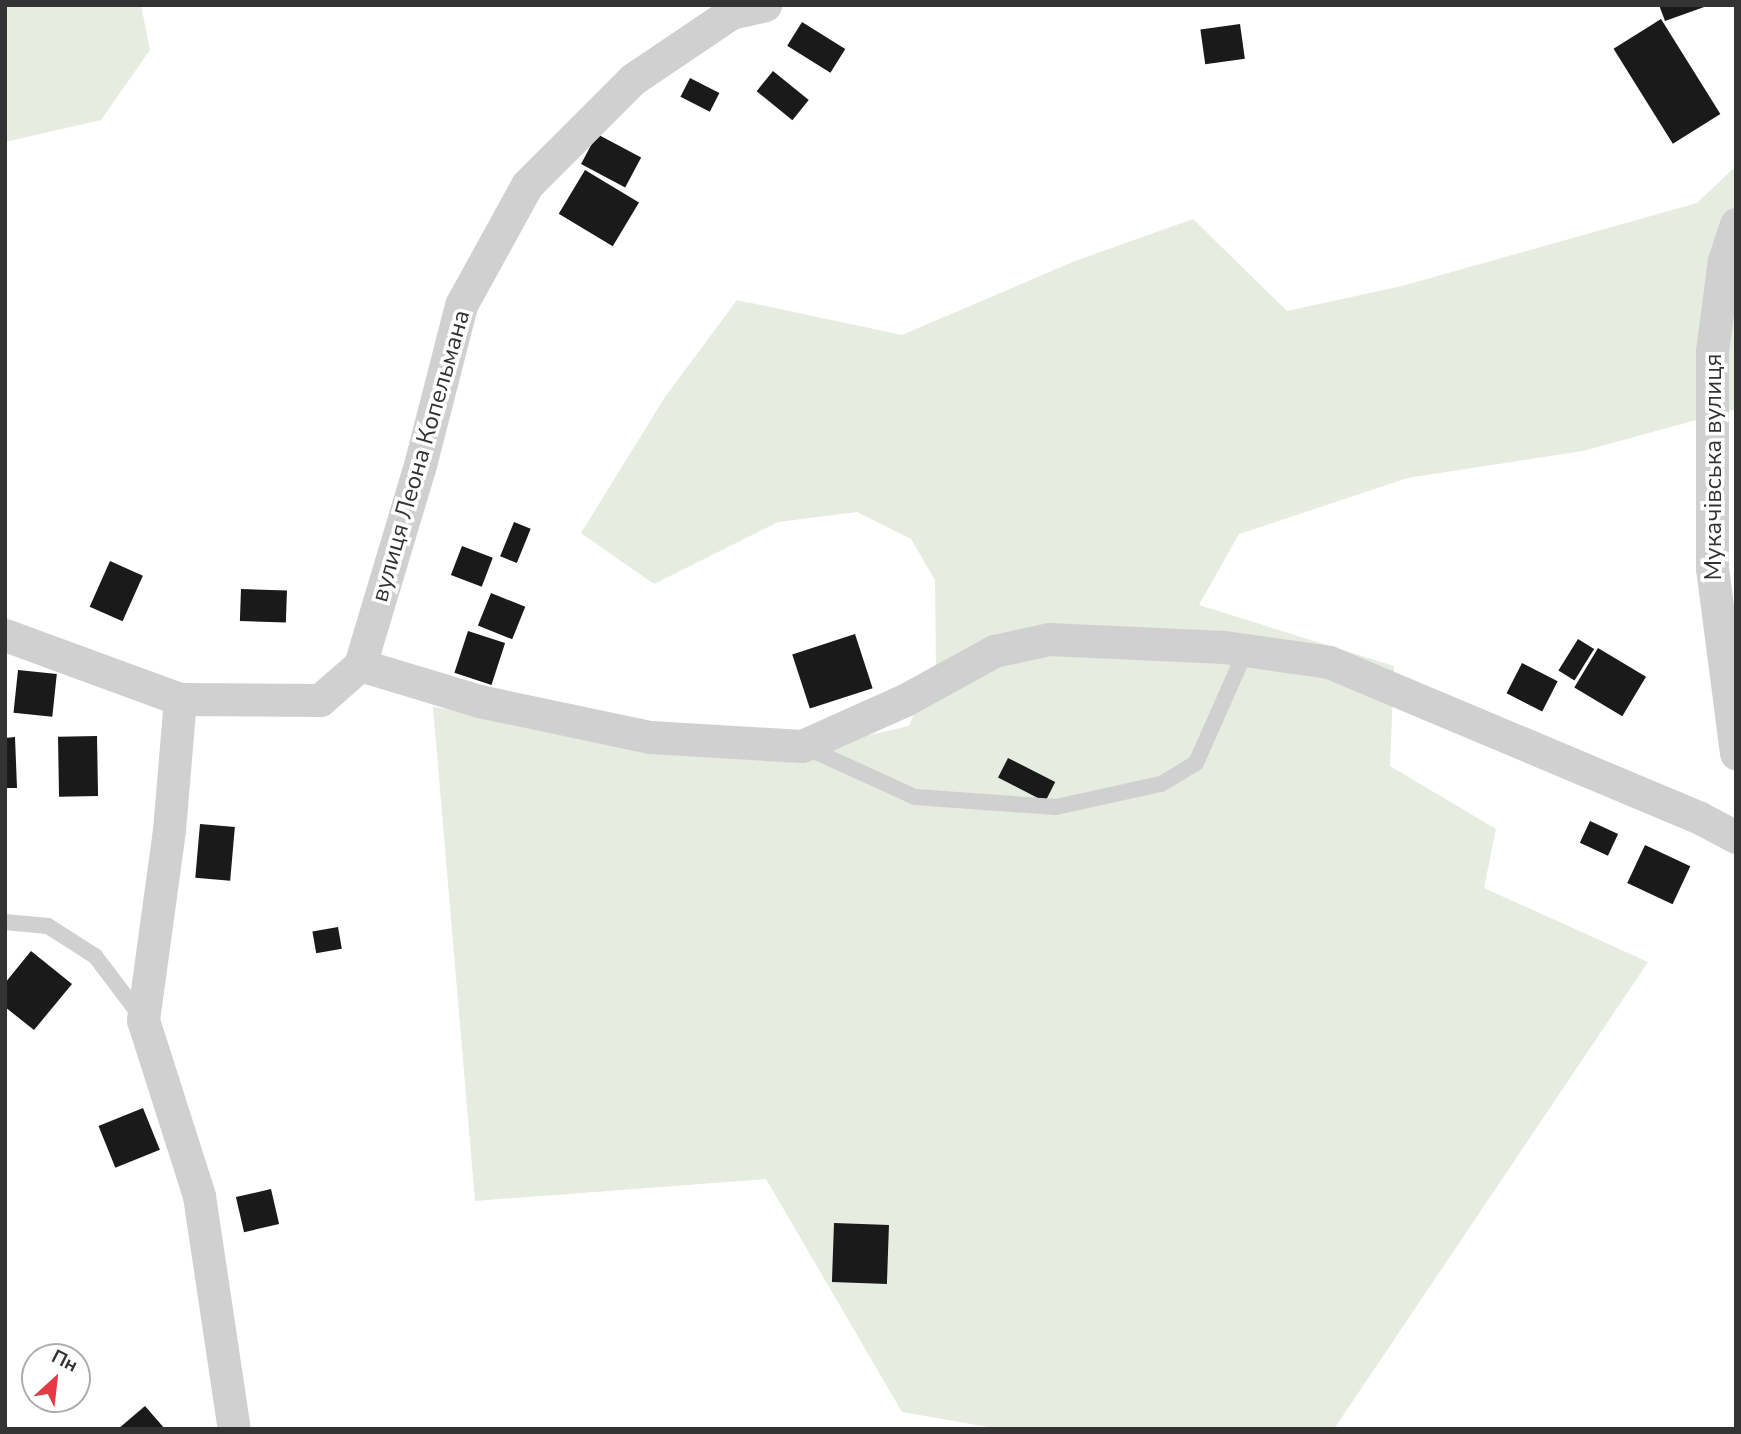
<!DOCTYPE html>
<html>
<head>
<meta charset="utf-8">
<style>
  body { margin:0 }
  #map { position:relative; width:1741px; height:1434px; overflow:hidden; background:#fff; font-family:"Nunito Sans",sans-serif }
  div>[style] { position:absolute }
  [style*='--x'] { left:calc(var(--x)*1px); top:calc(var(--y)*1px); width:calc(var(--w)*1px); rotate:calc(var(--a)*1deg) }
  .green>* { inset:0; background:#e6ecdf }
  .building>* { inset:0; background:#1a1a1a; transform-origin:0 0 }
  .lane>* { height:16px; margin:-8px; padding:0 8px; transform-origin:8px; border-radius:8px; background:#d0d0d0 }
  .street>* { height:33px; margin:-16.5px; padding:0 16.5px; transform-origin:16.5px; border-radius:16.5px; background:#d0d0d0 }
  span { translate:-50% -50%; white-space:nowrap; text-align:center; line-height:1.15; -webkit-text-stroke:7px #fff; paint-order:stroke }
  .street-label { font-size:24px; color:#333 }
  .frame { position:absolute; inset:0; border:7px solid #333; pointer-events:none }
  .north { position:absolute; left:21px; top:1343px; width:70px; height:70px; box-sizing:border-box; background:#fff; border:2px solid #adadad; border-radius:50%; rotate:27deg; font-size:19px; font-weight:700; line-height:28px; text-align:center; color:#333 }
  .north::after { content:''; display:block; margin:auto; width:24px; height:32px; background:#e63946; clip-path:polygon(50% 0,100% 100%,50% 72%,0 100%) }
</style>
</head>
<body>
<div id="map">
  <div class="green">
    <div style="clip-path:polygon(5px 5px,141px 5px,150px 50px,101px 120px,5px 142px)"></div>
    <div style="clip-path:polygon(1736px 166px,1736px 409px,1583px 451px,1407px 478px,1239px 534px,1199px 605px,1394px 666px,1390px 766px,1496px 829px,1484px 888px,1648px 962px,1334px 1429px,1000px 1429px,902px 1412px,766px 1179px,475px 1201px,433px 707px,764px 759px,909px 726px,936px 664px,935px 580px,911px 539px,857px 512px,778px 522px,654px 584px,581px 533px,665px 397px,737px 300px,902px 335px,1075px 261px,1193px 219px,1287px 311px,1402px 286px,1697px 203px)"></div>
  </div>
  <div class="building">
    <div style="clip-path:polygon(1659px 5px,1707px 5px,1707px 6px,1665px 21px)"></div>
    <div style="left:1661px;top:19px;width:112px;height:56px;rotate:58deg"></div>
    <div style="left:802px;top:22px;width:51px;height:28px;rotate:32deg"></div>
    <div style="left:1240px;top:24px;width:35px;height:40px;rotate:82deg"></div>
    <div style="left:773px;top:71px;width:46px;height:26px;rotate:39deg"></div>
    <div style="left:690px;top:78px;width:33px;height:21px;rotate:27deg"></div>
    <div style="left:597px;top:134px;width:50px;height:34px;rotate:28deg"></div>
    <div style="left:585px;top:170px;width:63px;height:51px;rotate:31deg"></div>
    <div style="left:514px;top:522px;width:18px;height:37px;rotate:22deg"></div>
    <div style="left:462px;top:546px;width:33px;height:31px;rotate:21deg"></div>
    <div style="left:110px;top:561px;width:36px;height:50px;rotate:24deg"></div>
    <div style="left:241px;top:589px;width:46px;height:32px;rotate:2deg"></div>
    <div style="left:491px;top:593px;width:37px;height:35px;rotate:22deg"></div>
    <div style="left:468px;top:631px;width:39px;height:44px;rotate:18deg"></div>
    <div style="left:855px;top:634px;width:57px;height:66px;rotate:72deg"></div>
    <div style="left:1578px;top:639px;width:19px;height:37px;rotate:32deg"></div>
    <div style="left:1598px;top:648px;width:56px;height:46px;rotate:31deg"></div>
    <div style="left:1522px;top:663px;width:40px;height:34px;rotate:27deg"></div>
    <div style="left:18px;top:670px;width:39px;height:43px;rotate:6deg"></div>
    <div style="left:97px;top:736px;width:60px;height:39px;rotate:89deg"></div>
    <div style="clip-path:polygon(15px 737px,17px 788px,5px 788px,5px 738px)"></div>
    <div style="left:1008px;top:758px;width:53px;height:22px;rotate:27deg"></div>
    <div style="left:1590px;top:821px;width:31px;height:24px;rotate:25deg"></div>
    <div style="left:200px;top:824px;width:35px;height:54px;rotate:5deg"></div>
    <div style="left:1645px;top:845px;width:50px;height:42px;rotate:25deg"></div>
    <div style="left:338px;top:927px;width:22px;height:26px;rotate:80deg"></div>
    <div style="clip-path:polygon(31px 951px,72px 984px,34px 1030px,5px 1007px,5px 983px)"></div>
    <div style="left:143px;top:1108px;width:45px;height:48px;rotate:68deg"></div>
    <div style="left:271px;top:1189px;width:36px;height:36px;rotate:77deg"></div>
    <div style="left:834px;top:1223px;width:55px;height:59px;rotate:2deg"></div>
    <div style="clip-path:polygon(145px 1406px,165px 1429px,118px 1429px)"></div>
  </div>
  <div class="lane">
    <div style="--x:803;--y:746;--w:123;--a:24.5"></div>
    <div style="--x:915;--y:797;--w:141;--a:4.1"></div>
    <div style="--x:1056;--y:807;--w:107;--a:-12.4"></div>
    <div style="--x:1161;--y:784;--w:41;--a:-31"></div>
    <div style="--x:1196;--y:763;--w:124;--a:-66.1"></div>
    <div style="--x:5;--y:922;--w:43;--a:5.3"></div>
    <div style="--x:48;--y:926;--w:56;--a:32.6"></div>
    <div style="--x:95;--y:956;--w:78;--a:52.8"></div>
  </div>
  <div class="street">
    <div style="--x:1736;--y:224;--w:38;--a:108"></div>
    <div style="--x:1724;--y:260;--w:92;--a:97.5"></div>
    <div style="--x:1712;--y:351;--w:217;--a:90"></div>
    <div style="--x:1712;--y:568;--w:187;--a:82.6"></div>
    <div style="--x:5;--y:635;--w:186;--a:20.1"></div>
    <div style="--x:180;--y:699;--w:140;--a:0.4"></div>
    <div style="--x:320;--y:700;--w:53;--a:-41.2"></div>
    <div style="--x:360;--y:665;--w:124;--a:16.8"></div>
    <div style="--x:479;--y:701;--w:175;--a:11.9"></div>
    <div style="--x:650;--y:737;--w:152;--a:3.4"></div>
    <div style="--x:802;--y:746;--w:113;--a:-24.1"></div>
    <div style="--x:905;--y:700;--w:102;--a:-28.8"></div>
    <div style="--x:994;--y:651;--w:56;--a:-12.3"></div>
    <div style="--x:1049;--y:639;--w:175;--a:2.6"></div>
    <div style="--x:1224;--y:647;--w:106;--a:8.1"></div>
    <div style="--x:1329;--y:662;--w:402;--a:22.8"></div>
    <div style="--x:1700;--y:818;--w:41;--a:27.8"></div>
    <div style="--x:360;--y:665;--w:209;--a:-73.3"></div>
    <div style="--x:420;--y:465;--w:165;--a:-75.6"></div>
    <div style="--x:461;--y:305;--w:137;--a:-61.2"></div>
    <div style="--x:527;--y:185;--w:150;--a:-45"></div>
    <div style="--x:633;--y:79;--w:118;--a:-34"></div>
    <div style="--x:731;--y:13;--w:35;--a:-13"></div>
    <div style="--x:180;--y:699;--w:131;--a:94.8"></div>
    <div style="--x:169;--y:830;--w:192;--a:97.8"></div>
    <div style="--x:143;--y:1020;--w:185;--a:72.3"></div>
    <div style="--x:199;--y:1196;--w:236;--a:81.5"></div>
  </div>
  <div class="street-label">
    <span style="left:421px;top:456px;rotate:-74deg">вулиця Леона Копельмана</span>
    <span style="left:1714px;top:467px;rotate:-90deg">Мукачівська вулиця</span>
  </div>
  <div class="frame"></div>
  <div class="north">Пн</div>
</div>
</body>
</html>
